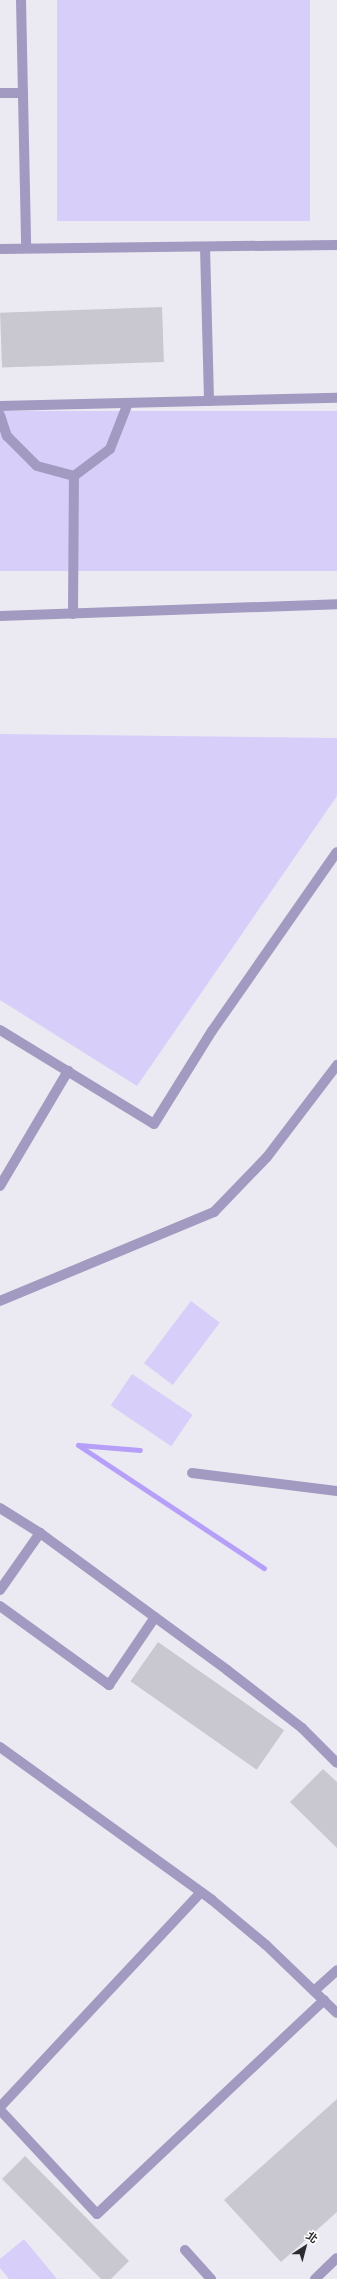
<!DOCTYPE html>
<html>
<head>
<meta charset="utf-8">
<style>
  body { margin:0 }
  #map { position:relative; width:337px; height:2279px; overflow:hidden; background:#ebeaf2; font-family:Mulish,"Noto Sans TC",sans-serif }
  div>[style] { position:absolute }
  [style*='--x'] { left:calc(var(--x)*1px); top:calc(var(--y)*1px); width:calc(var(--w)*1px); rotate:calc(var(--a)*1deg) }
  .green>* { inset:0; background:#d8cefa; transform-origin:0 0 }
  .stream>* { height:5px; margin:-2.5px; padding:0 2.5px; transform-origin:2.5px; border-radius:2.5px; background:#b59ff8 }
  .building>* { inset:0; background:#c9c7cf; transform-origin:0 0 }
  .service>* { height:10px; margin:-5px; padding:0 5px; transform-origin:5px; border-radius:5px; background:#a29ac1 }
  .minor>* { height:10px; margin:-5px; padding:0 5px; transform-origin:5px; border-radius:5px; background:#a29ac1 }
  span { translate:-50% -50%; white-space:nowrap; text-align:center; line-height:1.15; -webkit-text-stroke:3px #fff; paint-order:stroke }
  .north { position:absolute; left:285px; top:2227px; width:40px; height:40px; -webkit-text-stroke:3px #fff; paint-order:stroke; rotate:36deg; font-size:11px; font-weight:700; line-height:16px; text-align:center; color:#2c2c2f }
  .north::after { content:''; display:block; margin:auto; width:14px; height:18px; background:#2c2c2f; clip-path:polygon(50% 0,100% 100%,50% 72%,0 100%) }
</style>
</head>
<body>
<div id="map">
  <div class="green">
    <div style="left:57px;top:0;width:253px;height:221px"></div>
    <div style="left:337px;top:411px;width:160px;height:337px;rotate:90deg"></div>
    <div style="clip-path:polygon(0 734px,337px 738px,337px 796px,137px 1086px,0 1000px)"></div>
    <div style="left:191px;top:1301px;width:36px;height:78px;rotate:37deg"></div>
    <div style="left:132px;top:1374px;width:73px;height:38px;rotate:34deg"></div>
    <div style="clip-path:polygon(24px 2239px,57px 2279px,9px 2279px,0 2268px,0 2259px)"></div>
  </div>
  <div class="stream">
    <div style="--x:78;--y:1445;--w:223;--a:33.5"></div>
    <div style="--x:79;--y:1445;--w:61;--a:4.7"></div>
  </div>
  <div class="building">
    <div style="left:162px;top:307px;width:55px;height:162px;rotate:88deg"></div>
    <div style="left:158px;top:1642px;width:154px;height:48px;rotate:35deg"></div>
    <div style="clip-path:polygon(323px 1769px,337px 1782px,337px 1848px,290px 1802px)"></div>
    <div style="clip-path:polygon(337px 2099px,337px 2212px,281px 2262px,224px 2200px)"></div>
    <div style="clip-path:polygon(25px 2156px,129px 2261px,111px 2279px,101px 2279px,2px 2179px)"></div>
  </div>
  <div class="service">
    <div style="--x:21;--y:0;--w:248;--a:88.8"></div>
    <div style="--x:0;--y:93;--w:23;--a:0"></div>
    <div style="--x:205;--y:247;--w:154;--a:88.5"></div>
    <div style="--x:0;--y:249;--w:337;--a:-0.7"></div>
    <div style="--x:0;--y:415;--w:22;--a:72"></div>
    <div style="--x:7;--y:436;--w:42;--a:45"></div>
    <div style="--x:37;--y:466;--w:38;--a:15"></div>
    <div style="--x:74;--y:476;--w:45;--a:-36.9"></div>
    <div style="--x:110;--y:449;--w:49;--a:-68.6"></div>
    <div style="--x:73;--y:614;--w:138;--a:-89.6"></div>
    <div style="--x:0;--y:1030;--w:180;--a:31.4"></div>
    <div style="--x:154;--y:1124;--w:110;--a:-58.1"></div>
    <div style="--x:212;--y:1031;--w:218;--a:-55.1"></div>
    <div style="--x:0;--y:1186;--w:134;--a:-59.4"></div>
    <div style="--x:192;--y:1473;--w:146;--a:7.1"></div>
    <div style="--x:0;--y:1590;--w:70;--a:-54.9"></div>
    <div style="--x:0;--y:1606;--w:135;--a:35.9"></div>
    <div style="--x:109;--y:1685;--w:82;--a:-55.9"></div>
    <div style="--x:314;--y:1991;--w:31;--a:-42"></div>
    <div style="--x:0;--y:2107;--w:294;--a:-46.9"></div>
    <div style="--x:0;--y:2110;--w:142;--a:47"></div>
    <div style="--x:97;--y:2214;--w:312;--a:-43.3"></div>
    <div style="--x:185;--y:2250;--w:39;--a:48"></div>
    <div style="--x:315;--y:2279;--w:30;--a:-44"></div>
  </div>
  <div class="minor">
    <div style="--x:0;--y:406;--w:337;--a:-1.4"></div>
    <div style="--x:0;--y:616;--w:337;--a:-2"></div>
    <div style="--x:0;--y:1301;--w:232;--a:-22.6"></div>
    <div style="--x:214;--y:1212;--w:76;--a:-46.1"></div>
    <div style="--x:267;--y:1157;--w:116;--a:-52.7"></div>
    <div style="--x:0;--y:1508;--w:47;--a:32"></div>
    <div style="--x:40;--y:1533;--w:232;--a:36.2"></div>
    <div style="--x:227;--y:1670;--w:95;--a:37.7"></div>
    <div style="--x:302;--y:1728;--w:49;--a:45"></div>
    <div style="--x:0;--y:1747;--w:261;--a:35.8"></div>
    <div style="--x:212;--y:1900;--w:70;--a:39.8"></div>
    <div style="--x:266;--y:1945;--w:98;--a:43.8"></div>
  </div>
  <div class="north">北</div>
</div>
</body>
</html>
